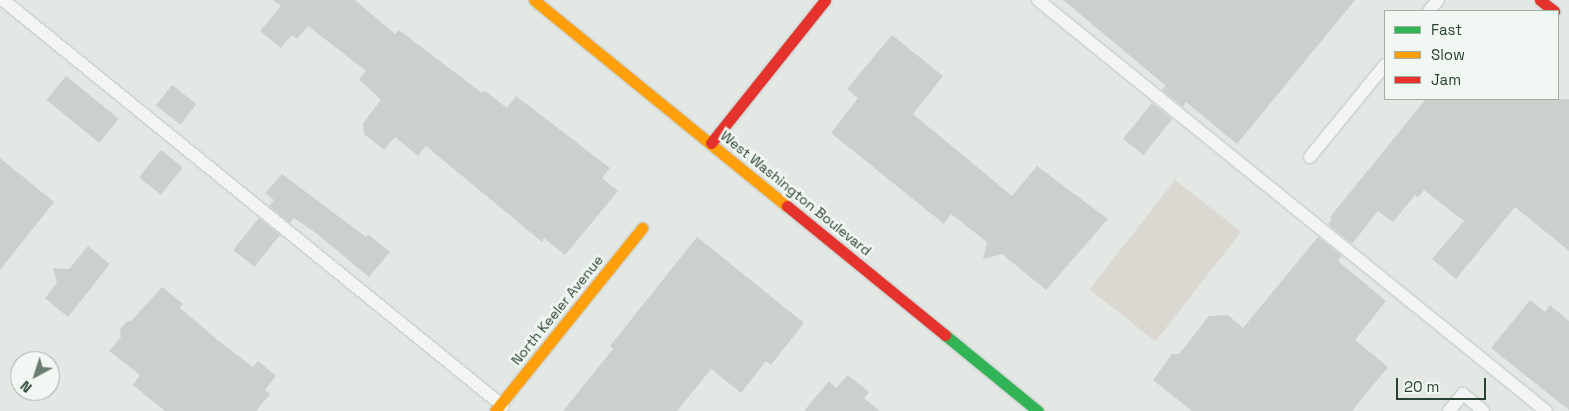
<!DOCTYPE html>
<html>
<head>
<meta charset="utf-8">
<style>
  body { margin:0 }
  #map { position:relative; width:1569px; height:411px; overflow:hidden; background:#e3e8e5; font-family:"Space Grotesk",sans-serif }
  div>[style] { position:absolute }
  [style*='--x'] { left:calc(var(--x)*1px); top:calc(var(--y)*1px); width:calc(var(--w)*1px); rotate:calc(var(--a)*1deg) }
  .green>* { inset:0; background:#dbd8d2; transform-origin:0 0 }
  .building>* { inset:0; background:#ccd0cd; transform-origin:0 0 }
  .roads { filter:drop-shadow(0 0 1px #c0c4c1) drop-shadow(0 0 1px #c0c4c1) }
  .lane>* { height:12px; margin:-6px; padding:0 6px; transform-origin:6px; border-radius:6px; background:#f2f5f3 }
  .fast>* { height:11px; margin:-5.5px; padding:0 5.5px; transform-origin:5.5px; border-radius:5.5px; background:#30b455 }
  .slow>* { height:11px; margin:-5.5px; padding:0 5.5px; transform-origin:5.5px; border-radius:5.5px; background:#ff9f0a }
  .jam>* { height:11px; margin:-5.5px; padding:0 5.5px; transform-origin:5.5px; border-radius:5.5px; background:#e5322d }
  span { translate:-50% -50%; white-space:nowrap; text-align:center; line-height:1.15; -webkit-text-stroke:5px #f1f7f3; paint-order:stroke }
  .street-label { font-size:14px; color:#2a4231 }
  .legend { position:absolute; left:1384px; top:10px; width:175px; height:90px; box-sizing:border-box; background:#f1f7f3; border:1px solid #a1afa5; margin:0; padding:6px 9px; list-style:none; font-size:15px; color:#2a4231 }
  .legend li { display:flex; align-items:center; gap:10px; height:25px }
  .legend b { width:25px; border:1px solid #a1afa5 }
  .north { position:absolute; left:10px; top:351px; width:50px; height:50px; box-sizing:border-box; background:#f1f7f3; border:1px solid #a1afa5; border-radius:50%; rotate:220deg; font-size:14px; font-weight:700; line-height:20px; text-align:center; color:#2a4231 }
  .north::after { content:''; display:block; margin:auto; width:18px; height:22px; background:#6b7c70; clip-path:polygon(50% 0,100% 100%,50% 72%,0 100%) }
  .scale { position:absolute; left:1396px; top:378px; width:90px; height:22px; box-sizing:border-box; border:2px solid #2a4231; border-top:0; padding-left:6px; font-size:15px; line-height:18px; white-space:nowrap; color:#2a4231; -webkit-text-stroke:4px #f1f7f3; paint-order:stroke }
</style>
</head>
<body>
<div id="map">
  <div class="green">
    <div style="left:1175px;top:180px;width:84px;height:139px;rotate:38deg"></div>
  </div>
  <div class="building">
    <div style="clip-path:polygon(273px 0,355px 0,395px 34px,399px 30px,482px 93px,484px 90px,507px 108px,516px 96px,610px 168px,602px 178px,618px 191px,565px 255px,544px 238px,542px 242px,426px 146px,418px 156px,395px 137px,384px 150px,364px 134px,363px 123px,381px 100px,359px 79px,366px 71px,308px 26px,297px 39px,292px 35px,281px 48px,260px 31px,281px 6px)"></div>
    <div style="clip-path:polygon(1063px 0,1355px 0,1237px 144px,1186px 102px,1183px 107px,1162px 90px,1166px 86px)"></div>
    <div style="clip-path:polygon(892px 35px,943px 76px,913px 114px,1012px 196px,1037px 166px,1108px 219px,1046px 290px,1002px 254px,983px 259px,987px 242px,951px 214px,944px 224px,831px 133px,858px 98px,847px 89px)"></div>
    <div style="left:66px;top:76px;width:68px;height:31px;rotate:39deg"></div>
    <div style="left:172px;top:85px;width:31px;height:26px;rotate:38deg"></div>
    <div style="clip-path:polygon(1426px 99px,1569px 99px,1569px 251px,1515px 207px,1456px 279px,1432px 259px,1464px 221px,1424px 190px,1418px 197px,1415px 195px,1393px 222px,1378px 211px,1352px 244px,1328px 224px,1332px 219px,1330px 217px)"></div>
    <div style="left:1152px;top:103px;width:26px;height:46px;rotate:39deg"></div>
    <div style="left:161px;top:150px;width:28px;height:35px;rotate:39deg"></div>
    <div style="clip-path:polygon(0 158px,54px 202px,0 270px)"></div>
    <div style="clip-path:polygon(282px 174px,366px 237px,368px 234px,390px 252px,369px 277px,316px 233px,294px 218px,290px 223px,269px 206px,274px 200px,265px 193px)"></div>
    <div style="left:259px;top:218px;width:27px;height:41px;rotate:39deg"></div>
    <div style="clip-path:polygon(697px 237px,804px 323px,771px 365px,766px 361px,741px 393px,711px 369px,677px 411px,563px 411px,613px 349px,610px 346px)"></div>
    <div style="clip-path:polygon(1318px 237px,1342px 256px,1338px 261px,1386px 301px,1355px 340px,1388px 367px,1352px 411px,1192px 411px,1153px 380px,1172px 354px,1179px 354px,1209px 316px,1228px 315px,1243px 328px)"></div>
    <div style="clip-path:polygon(88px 246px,110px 264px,68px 317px,45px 298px,57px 283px,53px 268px,69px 269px)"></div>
    <div style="clip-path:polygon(162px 287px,183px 304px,180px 308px,220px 342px,253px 367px,258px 361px,276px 376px,265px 390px,270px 394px,256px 411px,165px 411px,133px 385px,140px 375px,109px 351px,121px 337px,120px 329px,126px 322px,131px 321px)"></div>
    <div style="clip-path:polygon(1530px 300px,1545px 312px,1550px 305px,1569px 321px,1569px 410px,1491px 348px)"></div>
    <div style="clip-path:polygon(848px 375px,869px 392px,864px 398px,880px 411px,804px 411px,829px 381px,836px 388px)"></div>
  </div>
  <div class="roads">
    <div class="lane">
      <div style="--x:3;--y:0;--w:644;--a:39.08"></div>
      <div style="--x:1038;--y:0;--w:653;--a:38.97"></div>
      <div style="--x:1429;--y:11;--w:14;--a:-51"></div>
      <div style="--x:1310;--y:157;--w:119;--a:-50.8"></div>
      <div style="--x:1449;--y:411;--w:22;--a:-51"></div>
      <div style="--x:1463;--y:394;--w:26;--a:40"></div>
    </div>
    <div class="fast">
      <div style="--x:945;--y:335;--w:120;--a:39.3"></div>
    </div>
    <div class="slow">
      <div style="--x:534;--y:0;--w:326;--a:39.2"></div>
      <div style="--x:495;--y:411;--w:235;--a:-51.2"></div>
    </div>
    <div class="jam">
      <div style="--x:1540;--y:0;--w:18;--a:38"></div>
      <div style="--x:711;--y:143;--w:183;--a:-51.4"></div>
      <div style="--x:787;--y:206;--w:204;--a:39.2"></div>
    </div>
  </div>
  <div class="street-label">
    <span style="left:796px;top:193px;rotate:39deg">West Washington Boulevard</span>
    <span style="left:557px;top:310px;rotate:-51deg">North Keeler Avenue</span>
  </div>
  <ul class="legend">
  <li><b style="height:6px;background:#30b455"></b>Fast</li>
  <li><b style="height:6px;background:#ff9f0a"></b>Slow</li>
  <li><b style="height:6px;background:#e5322d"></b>Jam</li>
  </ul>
  <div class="north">N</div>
  <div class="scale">20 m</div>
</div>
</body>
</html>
